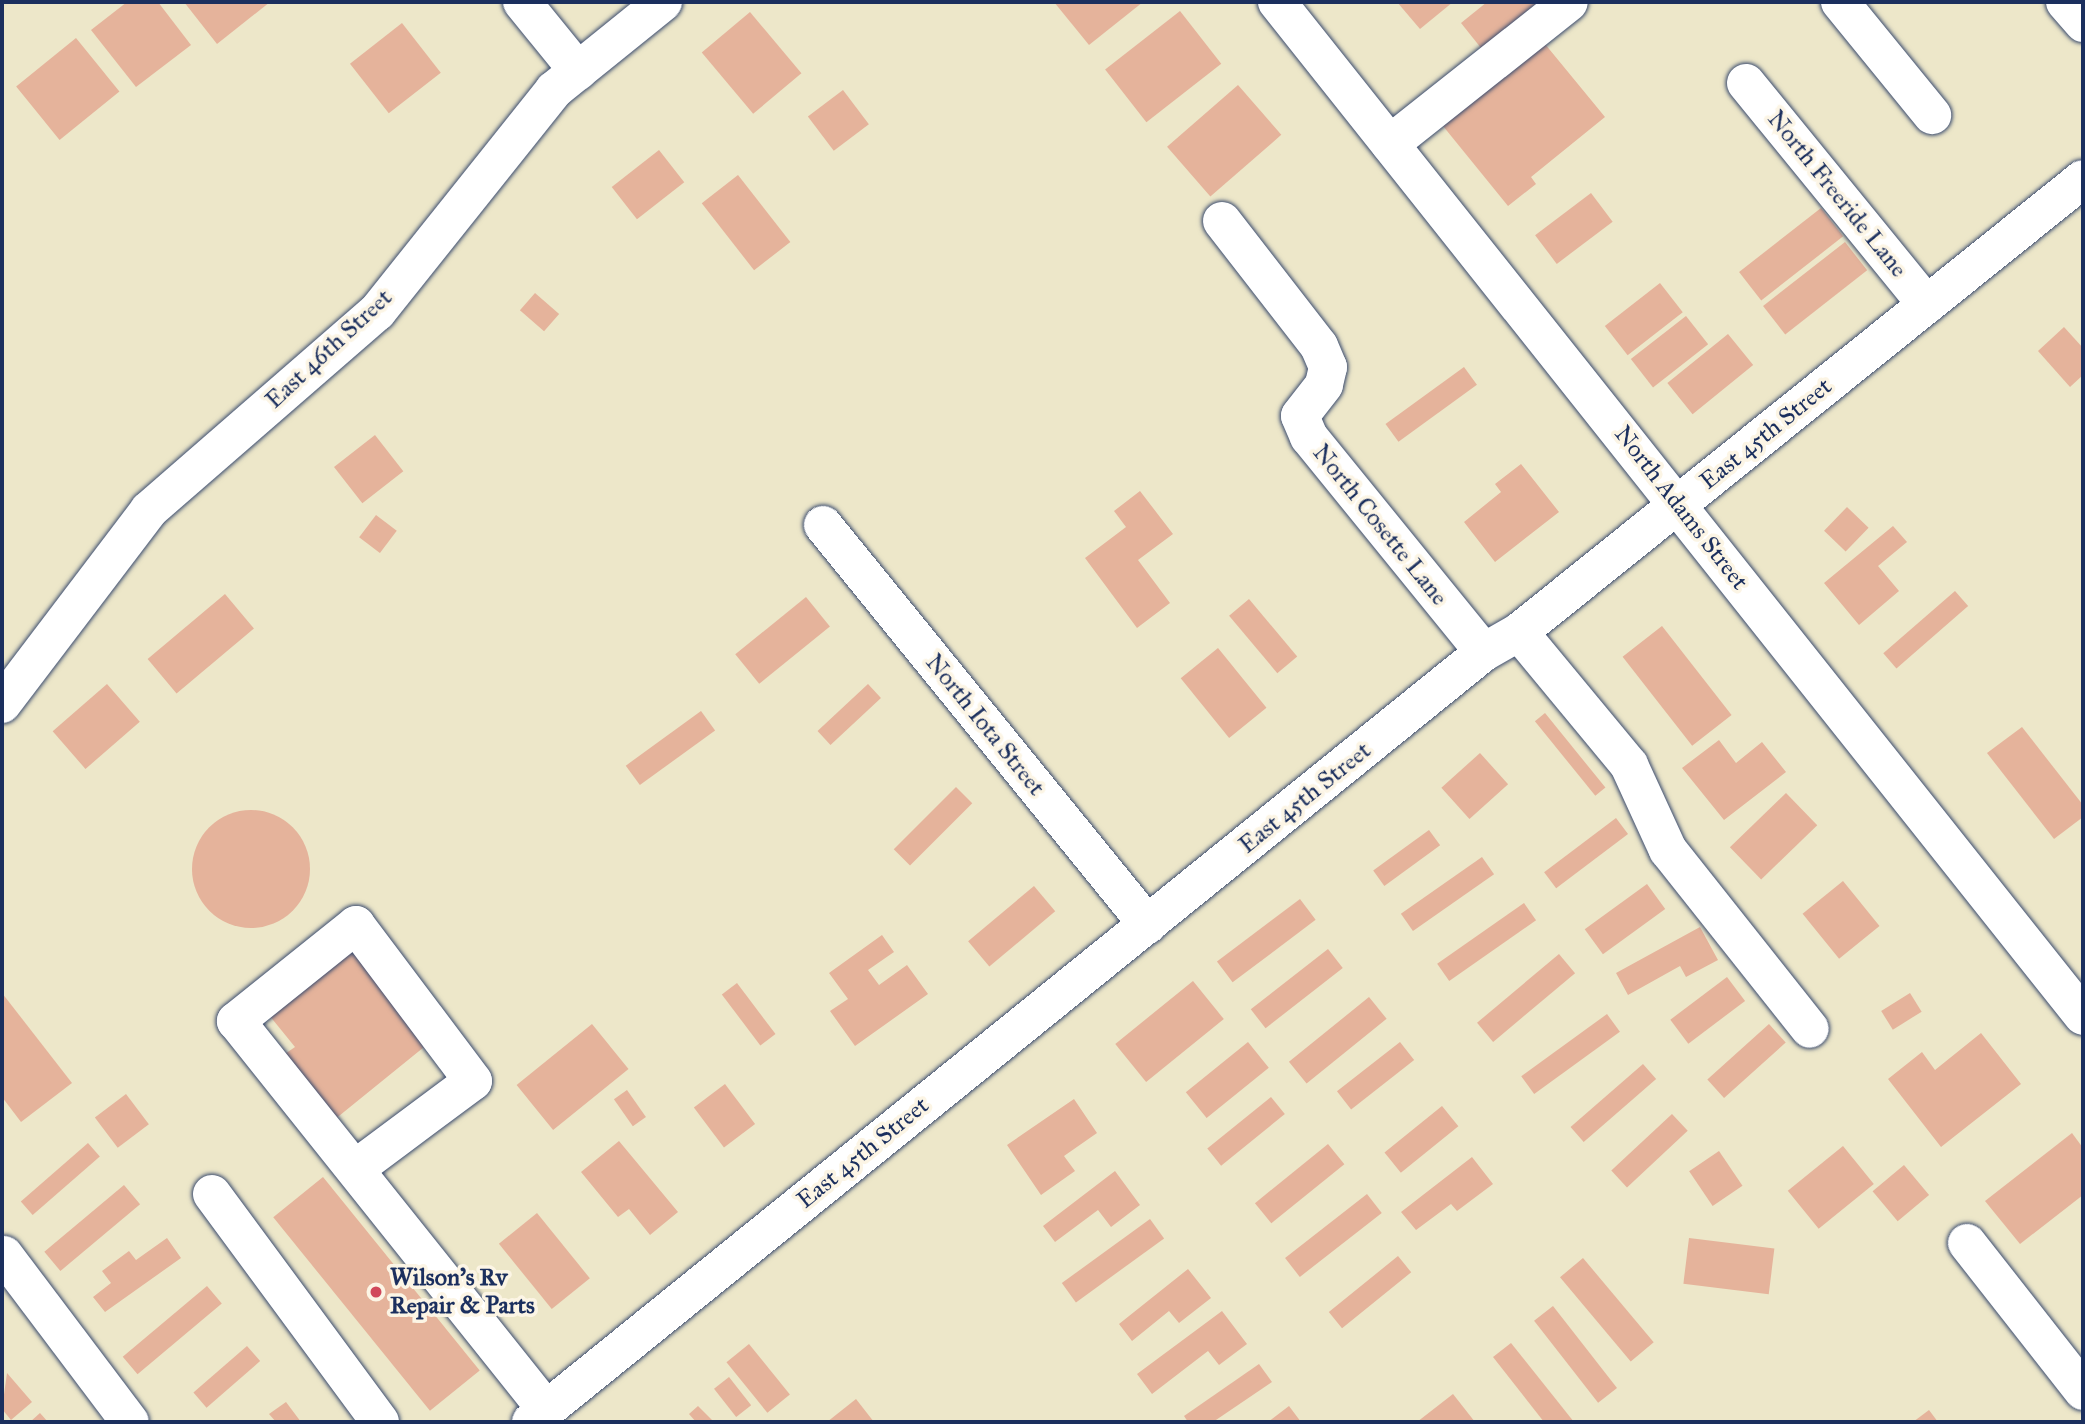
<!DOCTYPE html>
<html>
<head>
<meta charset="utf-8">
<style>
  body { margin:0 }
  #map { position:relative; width:2085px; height:1424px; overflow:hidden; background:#ede7c9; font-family:"IM FELL Great Primer",serif }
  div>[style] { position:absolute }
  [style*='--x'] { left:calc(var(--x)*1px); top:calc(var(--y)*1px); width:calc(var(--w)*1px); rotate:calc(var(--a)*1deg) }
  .building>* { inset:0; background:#e5b39b; transform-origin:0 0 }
  .round { border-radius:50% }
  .roads { filter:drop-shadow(0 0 2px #3a4b6e) drop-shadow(0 0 2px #3a4b6e) }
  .minor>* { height:38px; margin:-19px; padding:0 19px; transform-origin:19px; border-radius:19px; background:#fff }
  .dots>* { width:19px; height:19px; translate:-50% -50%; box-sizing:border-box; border:4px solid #fcf5e5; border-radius:50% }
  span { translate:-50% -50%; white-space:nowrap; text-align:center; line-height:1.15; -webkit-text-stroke:7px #fcf5e5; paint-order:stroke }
  .street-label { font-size:24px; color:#1b2f5e }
  .poi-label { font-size:24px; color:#1b2f5e; font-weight:700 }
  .left { translate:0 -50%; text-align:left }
  .frame { position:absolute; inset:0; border:4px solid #1b2f5e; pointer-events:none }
</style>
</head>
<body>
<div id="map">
  <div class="building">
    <div style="clip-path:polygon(127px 2px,158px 2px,191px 45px,136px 87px,91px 30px)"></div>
    <div style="clip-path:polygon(184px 2px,270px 2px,217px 44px)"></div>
    <div style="clip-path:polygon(1054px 2px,1143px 2px,1089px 45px)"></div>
    <div style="clip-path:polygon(1397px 2px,1453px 2px,1420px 29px)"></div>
    <div style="clip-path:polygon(1487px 2px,1538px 2px,1481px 48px,1461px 23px)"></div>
    <div style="left:1180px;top:11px;width:67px;height:95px;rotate:52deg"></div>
    <div style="left:750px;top:12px;width:80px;height:63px;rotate:50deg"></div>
    <div style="left:402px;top:23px;width:63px;height:66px;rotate:52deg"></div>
    <div style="left:76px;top:38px;width:69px;height:77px;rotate:51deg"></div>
    <div style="clip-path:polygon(1545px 44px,1605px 117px,1531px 177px,1536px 184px,1508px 206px,1443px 126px)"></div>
    <div style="left:1238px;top:85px;width:66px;height:94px;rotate:49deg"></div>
    <div style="left:843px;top:90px;width:43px;height:44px;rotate:53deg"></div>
    <div style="left:659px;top:150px;width:41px;height:60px;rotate:52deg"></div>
    <div style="left:738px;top:175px;width:85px;height:46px;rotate:52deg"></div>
    <div style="left:1591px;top:193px;width:36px;height:70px;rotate:53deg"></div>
    <div style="left:1821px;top:208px;width:36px;height:104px;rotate:52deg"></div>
    <div style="left:1845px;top:242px;width:36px;height:104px;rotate:52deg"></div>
    <div style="left:1660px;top:283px;width:37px;height:70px;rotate:52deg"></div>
    <div style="left:535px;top:293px;width:32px;height:23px;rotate:41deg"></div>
    <div style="left:1686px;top:316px;width:36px;height:70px;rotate:52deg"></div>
    <div style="clip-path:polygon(2064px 327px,2083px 348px,2083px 375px,2070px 387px,2038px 351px)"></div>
    <div style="left:1728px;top:334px;width:40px;height:78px;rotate:51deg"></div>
    <div style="left:1464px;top:367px;width:22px;height:97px;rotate:54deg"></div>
    <div style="left:375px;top:435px;width:46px;height:52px;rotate:52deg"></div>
    <div style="clip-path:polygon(1521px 464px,1559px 512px,1495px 562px,1464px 522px,1501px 492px,1495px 484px)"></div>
    <div style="clip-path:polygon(1140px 491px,1173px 534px,1138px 560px,1170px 603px,1137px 628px,1085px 558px,1126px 527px,1114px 511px)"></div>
    <div style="left:1847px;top:507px;width:30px;height:33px;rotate:44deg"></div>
    <div style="left:376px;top:515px;width:26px;height:28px;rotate:37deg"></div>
    <div style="clip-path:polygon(1893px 526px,1907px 542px,1878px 566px,1899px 591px,1859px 625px,1824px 583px)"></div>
    <div style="left:1955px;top:591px;width:20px;height:95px;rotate:49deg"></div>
    <div style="left:225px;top:594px;width:45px;height:101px;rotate:50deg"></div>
    <div style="left:806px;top:597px;width:38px;height:91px;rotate:51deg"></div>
    <div style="left:1249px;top:599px;width:75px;height:26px;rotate:50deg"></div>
    <div style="left:1662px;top:626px;width:113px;height:50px;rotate:52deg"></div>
    <div style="left:1218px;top:648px;width:77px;height:48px;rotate:51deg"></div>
    <div style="left:107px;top:684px;width:50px;height:72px;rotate:49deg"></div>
    <div style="left:868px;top:684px;width:19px;height:69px;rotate:47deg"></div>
    <div style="left:701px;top:711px;width:24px;height:93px;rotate:54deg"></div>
    <div style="left:1545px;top:713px;width:96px;height:13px;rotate:51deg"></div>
    <div style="clip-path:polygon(2022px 727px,2083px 805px,2083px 817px,2054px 839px,1987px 753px)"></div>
    <div style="clip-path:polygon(1719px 740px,1736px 763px,1762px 742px,1786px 772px,1724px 820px,1682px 768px)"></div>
    <div style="left:1480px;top:753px;width:42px;height:52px;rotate:48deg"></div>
    <div style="left:956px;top:787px;width:23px;height:88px;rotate:45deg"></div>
    <div style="left:1786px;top:793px;width:45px;height:78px;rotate:46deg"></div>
    <div class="round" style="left:192px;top:810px;width:118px;height:118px"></div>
    <div style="left:1616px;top:818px;width:20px;height:90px;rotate:53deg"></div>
    <div style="left:1429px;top:830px;width:19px;height:69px;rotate:54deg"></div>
    <div style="left:1482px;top:857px;width:21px;height:99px;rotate:55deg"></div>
    <div style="left:1843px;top:881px;width:58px;height:52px;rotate:51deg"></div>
    <div style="left:1647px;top:884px;width:31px;height:77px;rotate:54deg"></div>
    <div style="left:1034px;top:886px;width:33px;height:86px;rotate:50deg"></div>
    <div style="left:1300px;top:899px;width:26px;height:104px;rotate:53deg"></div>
    <div style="left:1524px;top:903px;width:21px;height:106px;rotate:55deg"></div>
    <div style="clip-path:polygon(1700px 927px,1718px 960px,1686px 977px,1680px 966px,1628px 995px,1616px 973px)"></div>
    <div style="clip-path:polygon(882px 935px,894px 952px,868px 970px,879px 985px,907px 965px,928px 994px,855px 1046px,830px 1011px,848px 999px,829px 973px)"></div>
    <div style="clip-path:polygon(352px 948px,429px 1043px,334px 1120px,282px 1056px,295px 1047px,269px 1015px)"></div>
    <div style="left:1328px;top:949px;width:24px;height:98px;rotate:52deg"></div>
    <div style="left:1559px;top:954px;width:25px;height:107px;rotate:50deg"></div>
    <div style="left:1727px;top:977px;width:30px;height:71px;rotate:53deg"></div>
    <div style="left:1193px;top:981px;width:49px;height:100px;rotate:51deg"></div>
    <div style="left:737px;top:983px;width:64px;height:19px;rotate:53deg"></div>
    <div style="clip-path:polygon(2px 993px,72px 1083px,21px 1122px,2px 1097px)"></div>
    <div style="left:1910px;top:993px;width:22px;height:34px;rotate:58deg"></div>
    <div style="left:1369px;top:997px;width:28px;height:103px;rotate:51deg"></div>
    <div style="left:1607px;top:1014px;width:22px;height:106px;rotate:54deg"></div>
    <div style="left:592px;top:1024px;width:58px;height:97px;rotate:51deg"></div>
    <div style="left:1769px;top:1024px;width:25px;height:83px;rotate:48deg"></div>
    <div style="clip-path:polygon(1981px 1033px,2021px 1084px,1941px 1147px,1888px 1079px,1922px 1052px,1935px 1070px)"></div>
    <div style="left:1248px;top:1042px;width:33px;height:80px;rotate:51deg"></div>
    <div style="left:1400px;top:1042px;width:23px;height:80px;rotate:52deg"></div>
    <div style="left:1643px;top:1064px;width:20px;height:96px;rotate:49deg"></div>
    <div style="left:725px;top:1084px;width:50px;height:39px;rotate:53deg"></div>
    <div style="left:627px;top:1090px;width:33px;height:16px;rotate:55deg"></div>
    <div style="left:126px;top:1094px;width:38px;height:39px;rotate:53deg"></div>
    <div style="left:1271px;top:1097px;width:22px;height:82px;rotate:51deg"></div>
    <div style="clip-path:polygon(1074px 1099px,1097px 1133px,1064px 1156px,1075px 1171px,1041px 1195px,1007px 1145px)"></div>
    <div style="left:1442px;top:1106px;width:26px;height:74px;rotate:51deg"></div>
    <div style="left:1672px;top:1114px;width:23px;height:83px;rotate:47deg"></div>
    <div style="clip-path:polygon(2072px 1133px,2083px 1148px,2083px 1195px,2020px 1244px,1985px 1201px)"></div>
    <div style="clip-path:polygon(619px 1141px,678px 1212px,650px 1235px,629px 1209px,618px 1217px,581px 1172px)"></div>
    <div style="left:88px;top:1143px;width:18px;height:89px;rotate:49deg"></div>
    <div style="left:1328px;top:1144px;width:26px;height:94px;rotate:51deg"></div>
    <div style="left:1843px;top:1146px;width:49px;height:71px;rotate:51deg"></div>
    <div style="left:1719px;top:1151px;width:42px;height:36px;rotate:56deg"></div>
    <div style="clip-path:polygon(1472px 1157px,1493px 1184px,1457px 1211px,1451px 1204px,1416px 1230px,1401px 1212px)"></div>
    <div style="left:1904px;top:1165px;width:39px;height:41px;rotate:50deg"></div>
    <div style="clip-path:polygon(1115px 1171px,1140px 1205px,1111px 1227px,1098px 1210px,1055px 1242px,1043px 1226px)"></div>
    <div style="left:323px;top:1177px;width:249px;height:64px;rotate:51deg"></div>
    <div style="left:124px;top:1185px;width:25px;height:104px;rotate:50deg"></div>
    <div style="left:1367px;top:1194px;width:24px;height:104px;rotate:52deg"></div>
    <div style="left:537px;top:1213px;width:84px;height:49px;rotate:51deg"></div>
    <div style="left:1150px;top:1219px;width:24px;height:109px;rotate:54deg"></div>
    <div style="clip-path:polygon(167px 1238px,181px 1258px,105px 1312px,93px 1297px,111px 1283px,102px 1271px,129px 1251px,136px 1260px)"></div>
    <div style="left:1689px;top:1238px;width:86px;height:46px;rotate:7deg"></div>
    <div style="left:1398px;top:1256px;width:21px;height:89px;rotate:51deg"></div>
    <div style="left:1583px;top:1258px;width:110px;height:30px;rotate:50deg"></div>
    <div style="clip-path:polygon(1188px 1269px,1211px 1298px,1179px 1323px,1169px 1311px,1132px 1341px,1119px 1324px)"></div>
    <div style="left:207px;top:1286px;width:23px;height:110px;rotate:50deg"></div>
    <div style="left:1553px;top:1306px;width:104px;height:24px;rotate:52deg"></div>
    <div style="clip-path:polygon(1222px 1311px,1247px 1344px,1219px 1365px,1208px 1351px,1152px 1394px,1137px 1374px)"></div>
    <div style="clip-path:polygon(1511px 1343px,1574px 1422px,1544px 1422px,1493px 1357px)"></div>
    <div style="left:749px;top:1344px;width:65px;height:29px;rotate:51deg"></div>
    <div style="left:247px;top:1346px;width:20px;height:71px;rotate:49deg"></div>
    <div style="clip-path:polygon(1259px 1364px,1272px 1382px,1213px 1422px,1188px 1422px,1184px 1416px)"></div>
    <div style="clip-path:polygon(7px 1373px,32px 1402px,11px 1420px,2px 1409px)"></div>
    <div style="left:729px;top:1377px;width:36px;height:19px;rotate:52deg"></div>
    <div style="clip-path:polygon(1453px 1394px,1475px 1422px,1417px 1422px)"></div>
    <div style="clip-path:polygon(856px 1399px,874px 1422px,827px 1422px)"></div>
    <div style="clip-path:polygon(286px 1402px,301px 1422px,276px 1422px,269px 1414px)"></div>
    <div style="clip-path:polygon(698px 1406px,714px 1422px,696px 1422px,689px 1414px)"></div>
    <div style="clip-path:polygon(1289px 1406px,1301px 1422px,1268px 1422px)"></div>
    <div style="clip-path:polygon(1929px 1410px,1938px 1422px,1913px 1422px)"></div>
    <div style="clip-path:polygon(40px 1413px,48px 1422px,30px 1422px)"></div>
  </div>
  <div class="roads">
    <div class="minor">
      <div style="--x:522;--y:2;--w:89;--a:50.9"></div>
      <div style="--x:1277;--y:2;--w:1295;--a:51.52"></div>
      <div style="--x:1840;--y:2;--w:146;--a:50.8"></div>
      <div style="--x:2065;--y:2;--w:28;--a:49"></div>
      <div style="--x:1746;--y:83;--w:286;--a:50.8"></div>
      <div style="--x:1390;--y:144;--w:228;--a:-38.4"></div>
      <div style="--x:1222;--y:221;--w:158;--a:52.2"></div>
      <div style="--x:1319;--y:346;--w:23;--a:67"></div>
      <div style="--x:1328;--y:367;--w:18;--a:103"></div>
      <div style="--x:1324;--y:385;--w:39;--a:128"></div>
      <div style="--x:1300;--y:416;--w:23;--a:67"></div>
      <div style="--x:1309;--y:437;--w:277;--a:50.9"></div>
      <div style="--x:823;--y:525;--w:515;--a:50.91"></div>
      <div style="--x:1519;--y:632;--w:173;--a:50.4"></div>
      <div style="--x:1629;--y:765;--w:94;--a:65.4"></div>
      <div style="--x:1668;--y:850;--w:228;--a:51.6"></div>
      <div style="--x:2;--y:704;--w:243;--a:-52.8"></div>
      <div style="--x:149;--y:510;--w:302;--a:-41"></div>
      <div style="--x:377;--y:312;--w:284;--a:-51.4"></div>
      <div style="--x:554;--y:90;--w:140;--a:-38.9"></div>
      <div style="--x:355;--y:1169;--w:147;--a:-36.7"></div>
      <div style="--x:473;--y:1081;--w:195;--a:-126.9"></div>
      <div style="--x:356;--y:925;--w:154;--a:141.3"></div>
      <div style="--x:236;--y:1021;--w:497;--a:51.4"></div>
      <div style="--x:212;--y:1194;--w:283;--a:53.6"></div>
      <div style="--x:1967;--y:1243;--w:188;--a:51.9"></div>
      <div style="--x:4;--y:1255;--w:209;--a:53"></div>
      <div style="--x:531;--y:1422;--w:1225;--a:-38.94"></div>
      <div style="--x:1484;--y:652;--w:40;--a:-29.7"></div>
      <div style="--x:1519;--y:632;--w:723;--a:-38.77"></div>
    </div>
  </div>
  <div class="dots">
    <div style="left:376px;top:1292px;background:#d1495b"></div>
  </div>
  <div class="street-label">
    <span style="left:1837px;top:194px;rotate:51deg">North Freeride Lane</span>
    <span style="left:329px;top:349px;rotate:-43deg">East 46th Street</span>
    <span style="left:1766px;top:434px;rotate:-39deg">East 45th Street</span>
    <span style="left:1681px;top:508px;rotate:52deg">North Adams Street</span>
    <span style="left:1380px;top:525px;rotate:51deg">North Cosette Lane</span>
    <span style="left:985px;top:725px;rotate:51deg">North Iota Street</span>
    <span style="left:1305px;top:798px;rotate:-39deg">East 45th Street</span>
    <span style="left:863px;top:1153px;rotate:-39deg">East 45th Street</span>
  </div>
  <div class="poi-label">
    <span class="left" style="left:390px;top:1292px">Wilson’s Rv<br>Repair &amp; Parts</span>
  </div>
  <div class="frame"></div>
</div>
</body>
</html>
